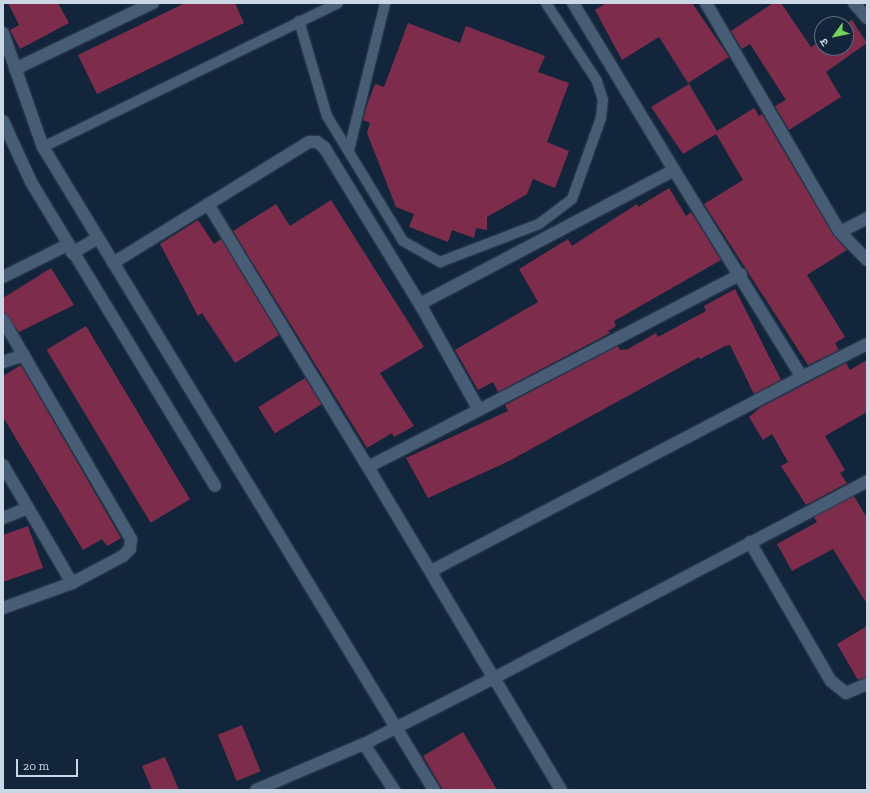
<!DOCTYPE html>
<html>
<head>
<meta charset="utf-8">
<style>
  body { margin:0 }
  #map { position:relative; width:870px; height:793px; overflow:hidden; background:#12253a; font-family:"Zilla Slab","Noto Sans Devanagari",serif }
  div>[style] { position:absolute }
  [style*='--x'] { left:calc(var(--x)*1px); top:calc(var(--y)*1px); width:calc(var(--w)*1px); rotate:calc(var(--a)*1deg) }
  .building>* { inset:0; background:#7e2c4c; transform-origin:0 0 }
  .roads { filter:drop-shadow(0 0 1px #354254) drop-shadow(0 0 1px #354254) }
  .lane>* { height:10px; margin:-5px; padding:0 5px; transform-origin:5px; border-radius:5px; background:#475c75 }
  .street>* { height:12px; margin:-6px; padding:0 6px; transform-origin:6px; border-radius:6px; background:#475c75 }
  span { translate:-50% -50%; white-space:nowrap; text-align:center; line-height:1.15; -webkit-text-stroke:3.5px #12253a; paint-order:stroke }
  .frame { position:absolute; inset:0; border:4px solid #cad7e5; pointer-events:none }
  .north { position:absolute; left:814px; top:16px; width:40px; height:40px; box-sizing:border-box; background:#12253a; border:1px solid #5c6c7e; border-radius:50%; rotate:237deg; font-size:11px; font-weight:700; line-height:16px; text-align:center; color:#cad7e5 }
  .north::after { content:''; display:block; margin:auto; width:14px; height:18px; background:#72d25e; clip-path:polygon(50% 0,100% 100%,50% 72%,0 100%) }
  .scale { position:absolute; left:16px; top:759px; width:62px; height:18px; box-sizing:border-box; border:2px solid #cad7e5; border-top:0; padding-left:5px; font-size:12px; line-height:14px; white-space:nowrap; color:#cad7e5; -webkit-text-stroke:3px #12253a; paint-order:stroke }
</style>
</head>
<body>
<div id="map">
  <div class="building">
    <div style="clip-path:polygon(8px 3px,58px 3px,69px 23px,20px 49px,10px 30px,19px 25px)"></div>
    <div style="clip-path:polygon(185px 3px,235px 3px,244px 23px,97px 94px,78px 55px)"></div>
    <div style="clip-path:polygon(606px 3px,692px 3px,729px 57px,688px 83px,659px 37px,622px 60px,595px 10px)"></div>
    <div style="clip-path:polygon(773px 3px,781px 3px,811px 47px,822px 40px,822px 48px,846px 48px,845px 24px,852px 20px,867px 43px,826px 72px,841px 97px,789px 130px,775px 106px,786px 100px,750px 44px,742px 49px,731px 31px)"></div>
    <div style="clip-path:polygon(408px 23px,460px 43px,466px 26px,545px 56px,538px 72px,569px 83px,547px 142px,569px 151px,555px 188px,533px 179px,527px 194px,487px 217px,487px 230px,476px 228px,474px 238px,452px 230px,448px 242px,409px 227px,414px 214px,396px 207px,367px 133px,370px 123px,363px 120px,366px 108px,375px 84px,384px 87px)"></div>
    <div style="clip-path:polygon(689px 84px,717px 131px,754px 108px,759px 116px,762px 114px,834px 236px,847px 250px,807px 275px,845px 337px,835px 343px,839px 350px,808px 365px,704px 204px,743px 180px,716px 134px,683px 154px,651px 107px)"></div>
    <div style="clip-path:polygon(669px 188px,686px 216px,691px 212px,721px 260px,614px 321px,616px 326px,608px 331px,610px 333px,498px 392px,493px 382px,478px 390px,455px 350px,538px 302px,519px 269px,568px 239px,572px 246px,637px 204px,638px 207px)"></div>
    <div style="clip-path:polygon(331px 200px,424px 347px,380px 373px,414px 426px,394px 437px,392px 433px,367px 448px,233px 231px,276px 204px,290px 226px)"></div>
    <div style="clip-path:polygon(198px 220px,214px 244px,221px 239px,279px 335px,235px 363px,202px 313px,198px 316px,160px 244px)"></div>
    <div style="clip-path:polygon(51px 268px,74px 305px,19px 332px,3px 313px,3px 298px)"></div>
    <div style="clip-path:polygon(735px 289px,781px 380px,754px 394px,730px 345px,725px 346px,700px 359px,699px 357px,507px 462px,428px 498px,406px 458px,508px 411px,505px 405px,618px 346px,620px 350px,628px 349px,656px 333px,658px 337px,706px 311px,704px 306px)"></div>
    <div style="left:86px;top:326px;width:202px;height:46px;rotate:59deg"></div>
    <div style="clip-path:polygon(867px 360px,867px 412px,825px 436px,845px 470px,840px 473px,847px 483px,806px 505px,781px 466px,788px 462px,772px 434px,763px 440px,749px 417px,761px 407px,846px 363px,850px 370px)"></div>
    <div style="clip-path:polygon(21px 365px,121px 538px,107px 546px,102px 539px,83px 550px,3px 417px,3px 376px)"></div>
    <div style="left:305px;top:378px;width:31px;height:55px;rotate:58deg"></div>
    <div style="clip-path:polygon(854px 496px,867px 518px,867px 604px,833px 549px,792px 571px,777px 544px,817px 522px,814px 517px)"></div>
    <div style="clip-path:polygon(28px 526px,43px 568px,3px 582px,3px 535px)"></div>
    <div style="clip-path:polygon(867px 626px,867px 677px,858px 680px,837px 644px)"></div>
    <div style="left:242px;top:725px;width:50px;height:26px;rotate:68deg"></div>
    <div style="clip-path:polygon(463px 732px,478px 757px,497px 790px,443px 790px,423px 756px)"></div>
    <div style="clip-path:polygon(165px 757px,179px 790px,152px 790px,142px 766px)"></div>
  </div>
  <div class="roads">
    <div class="lane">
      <div style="--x:299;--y:21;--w:99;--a:73.6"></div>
      <div style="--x:327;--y:116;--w:146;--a:58.7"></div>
      <div style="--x:403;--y:241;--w:43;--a:29.6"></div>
      <div style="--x:440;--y:262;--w:106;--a:-21"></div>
      <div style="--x:539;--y:224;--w:41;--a:-37.1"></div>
      <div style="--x:572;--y:199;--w:86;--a:-70.3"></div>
      <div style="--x:601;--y:118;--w:18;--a:-84"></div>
      <div style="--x:603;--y:100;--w:20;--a:-108"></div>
      <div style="--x:597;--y:81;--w:93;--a:-123.2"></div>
      <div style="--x:43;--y:147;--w:328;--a:-26"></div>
      <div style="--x:349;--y:150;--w:151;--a:-76.2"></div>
    </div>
    <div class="street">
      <div style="--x:573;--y:3;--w:195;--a:58.8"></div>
      <div style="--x:706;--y:3;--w:265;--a:59.7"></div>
      <div style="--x:840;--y:232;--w:39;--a:46"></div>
      <div style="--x:854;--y:3;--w:20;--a:49"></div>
      <div style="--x:3;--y:33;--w:121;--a:70.7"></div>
      <div style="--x:43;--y:147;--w:753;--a:58.7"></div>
      <div style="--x:15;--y:69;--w:153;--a:-25.6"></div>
      <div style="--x:3;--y:121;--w:67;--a:65.3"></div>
      <div style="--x:31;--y:182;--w:355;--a:58.8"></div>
      <div style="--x:208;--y:204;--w:308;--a:58.7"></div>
      <div style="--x:368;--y:467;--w:125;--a:-27.2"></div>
      <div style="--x:840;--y:232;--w:30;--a:-27"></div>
      <div style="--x:72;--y:253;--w:30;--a:-30"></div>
      <div style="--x:113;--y:263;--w:230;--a:-31.7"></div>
      <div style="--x:309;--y:142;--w:8;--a:0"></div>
      <div style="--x:317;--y:142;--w:9;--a:36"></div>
      <div style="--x:324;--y:147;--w:184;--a:58.6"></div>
      <div style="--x:420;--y:304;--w:287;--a:-27.8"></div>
      <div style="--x:674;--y:170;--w:243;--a:58.3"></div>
      <div style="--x:802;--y:377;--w:73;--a:-26.9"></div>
      <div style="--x:3;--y:277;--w:72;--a:-26.6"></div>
      <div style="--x:420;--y:304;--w:121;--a:60.9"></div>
      <div style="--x:479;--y:410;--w:295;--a:-27.4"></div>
      <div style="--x:3;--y:320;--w:254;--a:59.7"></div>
      <div style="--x:131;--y:539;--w:10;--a:96"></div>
      <div style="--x:130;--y:549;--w:10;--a:135"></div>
      <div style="--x:123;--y:556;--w:58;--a:152.1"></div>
      <div style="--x:72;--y:583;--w:73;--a:160.1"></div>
      <div style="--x:3;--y:362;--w:22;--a:-18"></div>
      <div style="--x:3;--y:465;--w:137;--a:59.7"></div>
      <div style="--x:368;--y:467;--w:246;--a:59.2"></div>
      <div style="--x:494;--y:678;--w:422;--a:-27.8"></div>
      <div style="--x:3;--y:518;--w:27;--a:-22"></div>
      <div style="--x:750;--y:542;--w:161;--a:59.8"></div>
      <div style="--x:831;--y:681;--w:19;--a:39"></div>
      <div style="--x:846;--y:693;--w:23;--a:-23"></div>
      <div style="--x:431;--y:571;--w:419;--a:-27.6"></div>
      <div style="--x:364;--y:744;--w:55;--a:56.9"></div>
      <div style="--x:256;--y:790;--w:117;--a:-23.1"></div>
      <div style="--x:364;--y:744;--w:146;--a:-26.9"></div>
      <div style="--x:494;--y:678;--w:131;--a:59.1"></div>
    </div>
  </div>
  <div class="frame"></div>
  <div class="north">उ</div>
  <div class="scale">20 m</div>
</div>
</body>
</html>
